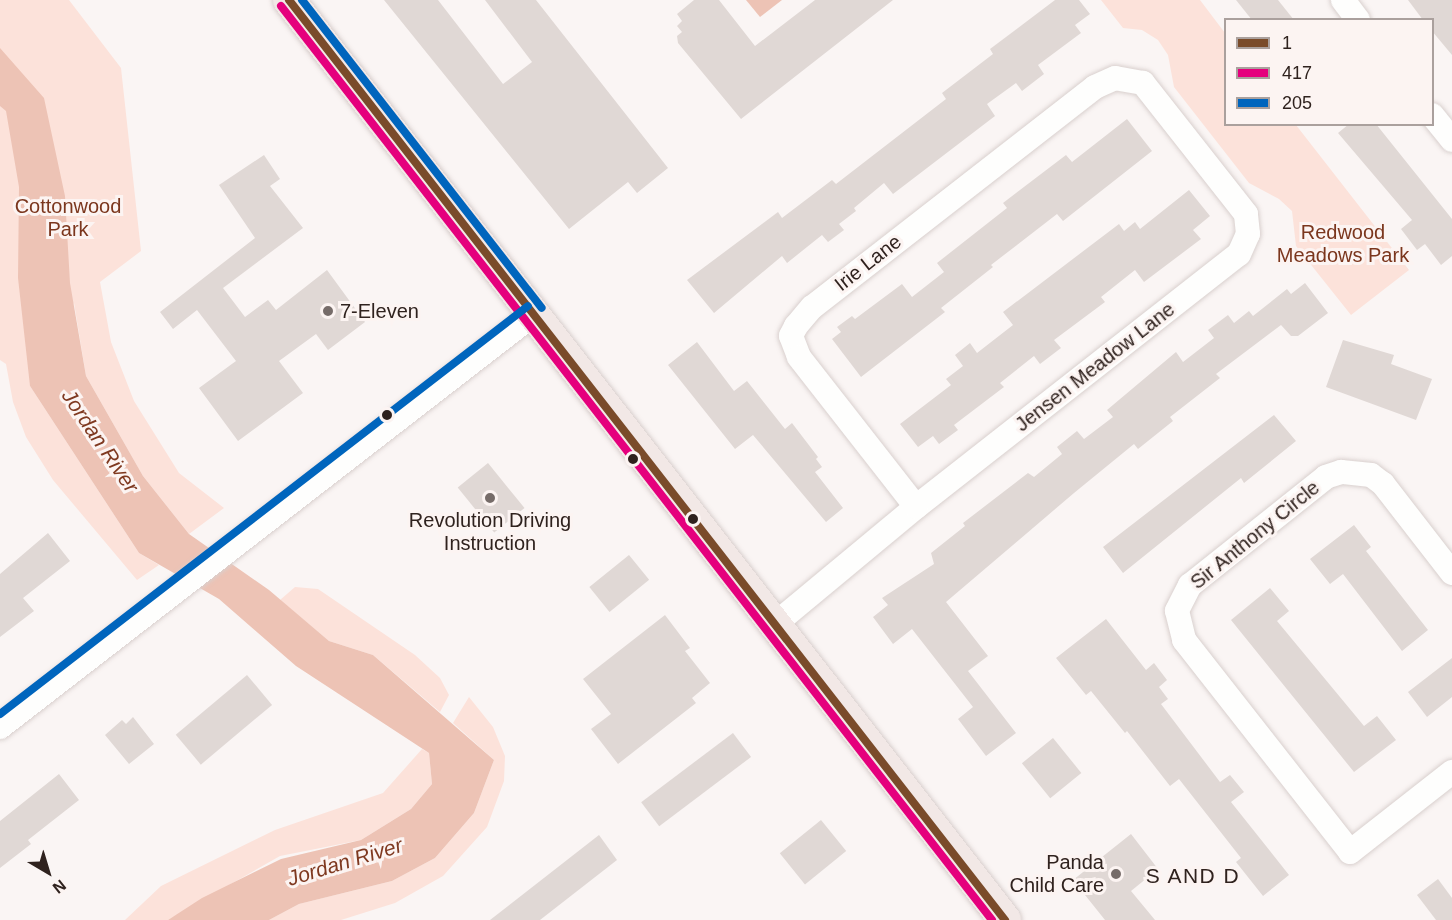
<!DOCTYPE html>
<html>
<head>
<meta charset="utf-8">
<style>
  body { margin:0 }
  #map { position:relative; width:1452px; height:920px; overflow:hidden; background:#faf5f4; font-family:Arial,sans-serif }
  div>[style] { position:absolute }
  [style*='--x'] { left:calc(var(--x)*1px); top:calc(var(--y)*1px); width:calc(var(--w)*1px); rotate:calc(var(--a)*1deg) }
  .green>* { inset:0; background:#fce2da }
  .water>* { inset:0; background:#edc3b5 }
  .building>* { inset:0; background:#e0d8d5; transform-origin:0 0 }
  .roads { filter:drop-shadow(0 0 2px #d9d0ce) drop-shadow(0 0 2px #d9d0ce) }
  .minor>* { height:24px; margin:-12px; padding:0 12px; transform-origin:12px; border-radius:12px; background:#fefefd }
  .major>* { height:32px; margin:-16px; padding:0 16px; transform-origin:16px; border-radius:16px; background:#f2e8e6 }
  .bus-1>* { height:8px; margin:-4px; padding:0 4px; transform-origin:4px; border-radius:4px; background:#7a4b2a }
  .bus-2>* { height:8px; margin:-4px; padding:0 4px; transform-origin:4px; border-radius:4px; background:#e5007d }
  .bus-3>* { height:8px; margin:-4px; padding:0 4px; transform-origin:4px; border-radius:4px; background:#0065bd }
  .dots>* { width:16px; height:16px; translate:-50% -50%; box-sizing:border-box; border:3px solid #fcf4f2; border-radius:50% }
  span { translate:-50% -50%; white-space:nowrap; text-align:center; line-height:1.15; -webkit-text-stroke:6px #fcf4f2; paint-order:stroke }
  .park-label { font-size:20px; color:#7b361d }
  .street-label { font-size:20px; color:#2f221e }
  .poi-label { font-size:20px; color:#2f221e }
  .left { translate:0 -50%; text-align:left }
  .right { translate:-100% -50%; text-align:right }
  .water-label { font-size:21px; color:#7f3920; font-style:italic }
  .neighbourhood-label { font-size:21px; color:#2f221e; letter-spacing:1.5px }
  .legend { position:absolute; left:1224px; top:18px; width:210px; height:108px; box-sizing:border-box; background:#fcf4f2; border:2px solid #aaa09d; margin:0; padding:8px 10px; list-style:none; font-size:18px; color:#2f221e }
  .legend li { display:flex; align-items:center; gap:12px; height:30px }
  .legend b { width:30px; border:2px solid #aaa09d }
  .north { position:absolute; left:18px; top:842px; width:60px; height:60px; -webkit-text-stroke:4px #fcf4f2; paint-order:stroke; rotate:142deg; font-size:16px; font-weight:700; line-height:24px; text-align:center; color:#2f221e }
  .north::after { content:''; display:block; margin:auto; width:21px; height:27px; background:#2f221e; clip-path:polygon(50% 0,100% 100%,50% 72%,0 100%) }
</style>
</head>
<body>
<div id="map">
  <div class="green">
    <div style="clip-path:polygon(0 0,69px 0,121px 68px,141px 251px,100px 282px,111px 342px,134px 401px,179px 473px,224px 508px,189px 534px,143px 476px,86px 376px,74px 303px,30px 386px,139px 553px,159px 565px,137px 580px,53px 480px,26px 437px,13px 402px,6px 364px,0 360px)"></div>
    <div style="clip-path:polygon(1101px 0,1200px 0,1225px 33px,1226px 124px,1296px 125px,1409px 270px,1351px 315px,1296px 246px,1292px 211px,1279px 199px,1249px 183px,1174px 87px,1168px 55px,1158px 40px,1142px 30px,1123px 28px)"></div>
    <div style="clip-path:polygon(295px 587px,318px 589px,415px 655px,440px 678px,449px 695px,440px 712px,373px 655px,329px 641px,280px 600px)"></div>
    <div style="clip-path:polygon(469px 697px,493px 727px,505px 756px,504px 781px,487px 827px,443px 876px,395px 903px,341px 920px,269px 920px,299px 904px,392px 881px,435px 858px,474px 813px,494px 760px,453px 723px)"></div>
    <div style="clip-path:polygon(422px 749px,429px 753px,432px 784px,411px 809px,361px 840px,280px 856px,168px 920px,125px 920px,161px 886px,275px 830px,383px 793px)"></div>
  </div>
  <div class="water">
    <div style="clip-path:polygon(746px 0,782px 0,760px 17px)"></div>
    <div style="clip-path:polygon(0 48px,44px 98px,65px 196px,70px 283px,86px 376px,143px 476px,189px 534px,269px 590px,329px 641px,373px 655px,494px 760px,474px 813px,435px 858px,392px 881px,299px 904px,269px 920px,168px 920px,202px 898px,281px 859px,361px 840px,411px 809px,432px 784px,429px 753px,296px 666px,219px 599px,139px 553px,30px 386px,18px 278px,19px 187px,6px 111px,0 106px)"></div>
  </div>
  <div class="building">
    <div style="clip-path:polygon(384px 0,438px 0,503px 84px,532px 62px,485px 0,536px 0,668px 168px,637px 193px,628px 182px,569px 229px)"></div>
    <div style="clip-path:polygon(694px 0,719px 0,755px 46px,815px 0,893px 0,741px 119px,678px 43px,677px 36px,682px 32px,677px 26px,682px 21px,677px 14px)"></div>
    <div style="clip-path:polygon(1055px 0,1079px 0,1090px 14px,1075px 25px,1081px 33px,1038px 65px,1044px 74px,1022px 91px,1016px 83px,987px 104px,995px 116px,893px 194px,884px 183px,854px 208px,856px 211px,839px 224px,844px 230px,828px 242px,822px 235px,787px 263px,782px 256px,714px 313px,687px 280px,778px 212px,782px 218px,832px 180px,836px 184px,946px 99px,942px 93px,993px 54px,990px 49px)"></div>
    <div style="clip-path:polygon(1236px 0,1278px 0,1294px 20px,1252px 20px)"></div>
    <div style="clip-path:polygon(1408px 0,1452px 0,1452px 55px,1432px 31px,1432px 20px,1423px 20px)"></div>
    <div style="clip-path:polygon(1127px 119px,1152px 151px,1063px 221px,1057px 214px,991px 265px,993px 267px,941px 308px,945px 312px,861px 377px,832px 339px,841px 332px,837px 327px,852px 316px,855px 319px,902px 284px,912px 297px,944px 272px,937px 263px,1007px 208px,1003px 203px,1066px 155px,1072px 162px)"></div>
    <div style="clip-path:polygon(1349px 124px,1376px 124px,1452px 219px,1452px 256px,1441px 265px,1425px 244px,1417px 250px,1401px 229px,1412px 220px,1338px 133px)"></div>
    <div style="clip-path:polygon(264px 155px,280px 179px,270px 186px,303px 228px,223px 288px,245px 317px,268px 300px,276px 310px,327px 270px,365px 322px,328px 350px,316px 334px,279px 361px,303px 393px,238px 441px,199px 388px,236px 361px,197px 310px,173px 329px,160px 312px,255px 238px,219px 185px)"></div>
    <div style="clip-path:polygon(1189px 190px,1210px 216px,1193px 230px,1201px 239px,1144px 282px,1135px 270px,1101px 297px,1105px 302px,1054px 340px,1061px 348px,1040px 364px,1034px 356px,1000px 383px,1004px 387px,954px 425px,958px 430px,939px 444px,933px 436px,918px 447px,900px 424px,951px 385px,946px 379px,963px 366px,955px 355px,970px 343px,977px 353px,1013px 325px,1003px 312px,1119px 224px,1124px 231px,1135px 222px,1140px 229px)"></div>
    <div style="clip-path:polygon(1305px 283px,1328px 313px,1298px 336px,1291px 336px,1281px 325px,1216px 374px,1220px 378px,1170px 417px,1173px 421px,1138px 449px,1134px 444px,1074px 493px,946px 602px,988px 656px,968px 671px,1016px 733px,986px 756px,958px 719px,973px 707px,912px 629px,893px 644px,873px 617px,888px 605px,882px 598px,934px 564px,931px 553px,965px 526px,963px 523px,1028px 473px,1034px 477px,1062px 454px,1057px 447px,1077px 431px,1084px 439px,1113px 417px,1107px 410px,1176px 352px,1183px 362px,1214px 338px,1208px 330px,1228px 315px,1234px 323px,1249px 311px,1253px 316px,1287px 289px,1291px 294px)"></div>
    <div style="clip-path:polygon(1343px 340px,1394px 355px,1391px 364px,1432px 379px,1416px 420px,1326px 387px)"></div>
    <div style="clip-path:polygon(697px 342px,734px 391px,747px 381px,785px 429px,792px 423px,818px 457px,816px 459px,822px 467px,815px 472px,843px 508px,826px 522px,753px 435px,735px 449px,668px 365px)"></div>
    <div style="clip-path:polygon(1274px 415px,1296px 441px,1244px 483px,1241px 478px,1123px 573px,1103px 547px)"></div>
    <div style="left:488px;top:463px;width:58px;height:39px;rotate:51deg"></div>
    <div style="clip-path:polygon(1354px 525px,1371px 547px,1366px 551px,1428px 630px,1402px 651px,1343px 574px,1330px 584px,1310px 559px)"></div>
    <div style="clip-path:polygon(48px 533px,70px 561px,23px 598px,34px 611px,0 637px,0 574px)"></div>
    <div style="left:629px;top:555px;width:32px;height:51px;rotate:51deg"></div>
    <div style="clip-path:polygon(1270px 588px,1289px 611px,1277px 621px,1364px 726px,1377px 716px,1396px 740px,1354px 772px,1231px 620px)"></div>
    <div style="clip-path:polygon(665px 615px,690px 648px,685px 651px,710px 683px,692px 698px,696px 703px,618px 764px,591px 729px,611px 714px,583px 679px)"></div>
    <div style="clip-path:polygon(1106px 619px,1146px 670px,1154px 663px,1167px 680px,1159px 687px,1168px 699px,1161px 704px,1220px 782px,1230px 775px,1244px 792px,1231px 802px,1289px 875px,1263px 896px,1236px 862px,1241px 858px,1179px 779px,1170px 786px,1127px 731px,1125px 733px,1091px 691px,1086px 695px,1056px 658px)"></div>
    <div style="clip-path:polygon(1452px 658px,1452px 697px,1427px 717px,1408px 692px)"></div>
    <div style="left:247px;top:675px;width:39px;height:93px;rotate:50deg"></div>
    <div style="clip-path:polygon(133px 717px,154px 744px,129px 764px,105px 735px,122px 720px,126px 724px)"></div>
    <div style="left:733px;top:733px;width:30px;height:115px;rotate:53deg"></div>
    <div style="left:1053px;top:738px;width:45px;height:40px;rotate:51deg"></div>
    <div style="clip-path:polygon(59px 774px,79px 800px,28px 840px,31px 844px,0 868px,0 821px)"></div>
    <div style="left:821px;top:820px;width:40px;height:53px;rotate:51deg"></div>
    <div style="clip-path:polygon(1131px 834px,1158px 869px,1131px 891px,1155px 920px,1105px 920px,1073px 880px)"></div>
    <div style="clip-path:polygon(599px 835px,617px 860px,540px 920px,490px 920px)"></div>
    <div style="clip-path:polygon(1438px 879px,1452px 898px,1452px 920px,1436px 920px,1417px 895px)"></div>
  </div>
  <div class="roads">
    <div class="minor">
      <div style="--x:1343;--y:0;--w:25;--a:53"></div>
      <div style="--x:1432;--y:115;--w:32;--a:51"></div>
      <div style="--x:1452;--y:573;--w:113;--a:-127.8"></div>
      <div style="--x:1383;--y:484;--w:15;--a:-143"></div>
      <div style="--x:1371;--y:475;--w:30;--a:-174"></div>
      <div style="--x:1341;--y:472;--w:16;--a:162"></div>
      <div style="--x:1326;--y:477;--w:174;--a:141.5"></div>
      <div style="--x:1190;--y:585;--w:29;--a:117"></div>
      <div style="--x:1177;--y:611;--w:30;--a:76"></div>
      <div style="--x:1184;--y:640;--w:269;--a:51.9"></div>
      <div style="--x:1350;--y:852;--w:130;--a:-38.1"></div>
      <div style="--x:775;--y:624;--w:183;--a:-39.7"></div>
      <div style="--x:916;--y:507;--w:410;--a:-38.1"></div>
      <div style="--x:1239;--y:254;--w:22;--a:-66"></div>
      <div style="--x:1248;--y:234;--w:20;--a:-96"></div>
      <div style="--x:1246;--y:214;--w:167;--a:-128.2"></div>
      <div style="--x:1143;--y:83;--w:28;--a:-170"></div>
      <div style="--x:1115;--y:78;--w:22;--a:156"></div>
      <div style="--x:1095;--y:87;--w:358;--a:142.1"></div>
      <div style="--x:812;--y:307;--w:25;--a:130"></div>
      <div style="--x:796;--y:326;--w:11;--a:117"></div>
      <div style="--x:791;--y:336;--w:22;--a:69"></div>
      <div style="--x:799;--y:357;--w:190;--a:52"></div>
      <div style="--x:0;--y:727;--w:675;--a:-37.72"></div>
    </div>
    <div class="major">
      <div style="--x:289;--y:0;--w:1166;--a:52.11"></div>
    </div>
  </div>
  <div class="bus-1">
    <div style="--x:289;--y:0;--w:1166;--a:52.11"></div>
  </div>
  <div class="bus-2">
    <div style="--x:281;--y:6;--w:1158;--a:52.12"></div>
  </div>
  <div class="bus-3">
    <div style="--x:302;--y:0;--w:390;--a:52.1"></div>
    <div style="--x:0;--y:714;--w:667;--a:-37.69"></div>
  </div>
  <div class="dots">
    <div style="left:328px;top:311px;background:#766c69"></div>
    <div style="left:387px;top:415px;background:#2f221e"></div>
    <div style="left:633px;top:459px;background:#2f221e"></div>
    <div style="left:490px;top:498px;background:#766c69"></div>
    <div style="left:693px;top:519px;background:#2f221e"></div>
    <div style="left:1116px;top:874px;background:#766c69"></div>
  </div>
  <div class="park-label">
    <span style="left:68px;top:218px">Cottonwood<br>Park</span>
    <span style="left:1343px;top:244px">Redwood<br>Meadows Park</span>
  </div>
  <div class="street-label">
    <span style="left:868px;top:263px;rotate:-38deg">Irie Lane</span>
    <span style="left:1095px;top:367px;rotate:-38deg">Jensen Meadow Lane</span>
    <span style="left:1255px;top:535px;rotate:-39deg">Sir Anthony Circle</span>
  </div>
  <div class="poi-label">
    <span class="left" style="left:340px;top:311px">7-Eleven</span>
    <span style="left:490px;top:532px">Revolution Driving<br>Instruction</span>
    <span class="right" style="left:1104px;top:874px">Panda<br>Child Care</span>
  </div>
  <div class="water-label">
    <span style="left:100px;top:441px;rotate:56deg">Jordan River</span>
    <span style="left:345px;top:862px;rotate:-17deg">Jordan River</span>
  </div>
  <div class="neighbourhood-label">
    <span style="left:1193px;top:876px">S AND D</span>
  </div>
  <ul class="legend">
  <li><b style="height:8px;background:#7a4b2a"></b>1</li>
  <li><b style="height:8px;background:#e5007d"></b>417</li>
  <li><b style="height:8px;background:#0065bd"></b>205</li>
  </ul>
  <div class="north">N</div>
</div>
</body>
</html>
